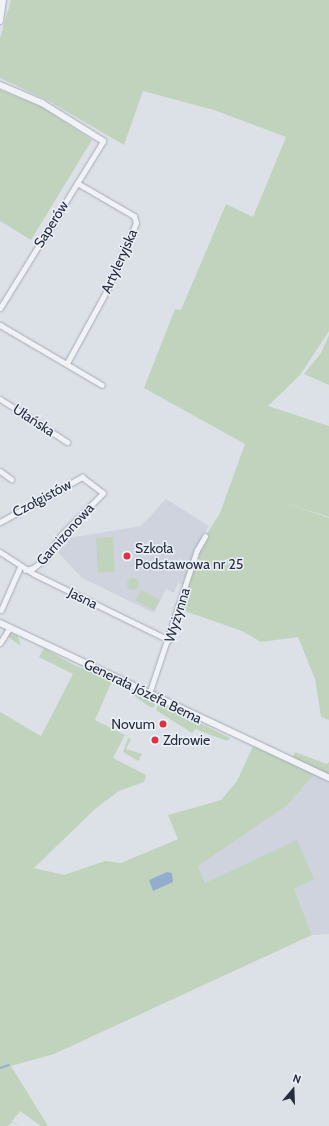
<!DOCTYPE html>
<html>
<head>
<meta charset="utf-8">
<style>
  body { margin:0 }
  #map { position:relative; width:329px; height:1126px; overflow:hidden; background:#dce1e8; font-family:Cabin,sans-serif }
  div>[style] { position:absolute }
  [style*='--x'] { left:calc(var(--x)*1px); top:calc(var(--y)*1px); width:calc(var(--w)*1px); rotate:calc(var(--a)*1deg) }
  .built>* { inset:0; background:#ced3de }
  .green>* { inset:0; background:#c1d3bd; transform-origin:0 0 }
  .round { border-radius:50% }
  .water>* { inset:0; background:#93adcd }
  .stream>* { height:1.5px; margin:-0.75px; padding:0 0.75px; transform-origin:0.75px; border-radius:0.75px; background:#93adcd }
  .roads { filter:drop-shadow(0 0 1px #a5abb6) drop-shadow(0 0 1px #a5abb6) }
  .minor>* { height:5px; margin:-2.5px; padding:0 2.5px; transform-origin:2.5px; border-radius:2.5px; background:#f0f2f6 }
  .tertiary>* { height:6px; margin:-3px; padding:0 3px; transform-origin:3px; border-radius:3px; background:#f0f2f6 }
  .dots>* { width:11px; height:11px; translate:-50% -50%; box-sizing:border-box; border:2px solid #ecf0f6; border-radius:50% }
  span { translate:-50% -50%; white-space:nowrap; text-align:center; line-height:1.15; -webkit-text-stroke:3px #ecf0f6; paint-order:stroke }
  .street-label { font-size:14px; color:#242d40 }
  .poi-label { font-size:14px; color:#242d40 }
  .left { translate:0 -50%; text-align:left }
  .right { translate:-100% -50%; text-align:right }
  .north { position:absolute; left:273px; top:1070px; width:40px; height:40px; -webkit-text-stroke:3px #ecf0f6; paint-order:stroke; rotate:19deg; font-size:11px; font-weight:700; line-height:16px; text-align:center; color:#242d40 }
  .north::after { content:''; display:block; margin:auto; width:14px; height:18px; background:#242d40; clip-path:polygon(50% 0,100% 100%,50% 72%,0 100%) }
</style>
</head>
<body>
<div id="map">
  <div class="built">
    <div style="clip-path:polygon(166px 499px,209px 526px,195px 549px,184px 585px,178px 583px,174px 593px,166px 589px,154px 613px,82px 578px,58px 552px,68px 538px,141px 526px)"></div>
    <div style="clip-path:polygon(314px 774px,329px 780px,329px 934px,312px 935px,294px 889px,223px 877px,205px 883px,198px 866px)"></div>
  </div>
  <div class="green">
    <div style="clip-path:polygon(11px 0,329px 0,329px 331px,300px 375px,268px 406px,329px 426px,329px 517px,283px 502px,329px 518px,329px 720px,321px 717px,315px 679px,298px 637px,261px 642px,242px 631px,179px 609px,197px 550px,220px 513px,245px 444px,144px 388px,175px 309px,181px 310px,226px 204px,253px 217px,286px 137px,214px 110px,143px 91px,124px 145px,47px 100px,0 78px,0 38px)"></div>
    <div style="clip-path:polygon(0 90px,42px 107px,92px 140px,31px 240px,0 221px)"></div>
    <div style="clip-path:polygon(329px 335px,329px 385px,304px 374px,321px 353px)"></div>
    <div style="left:113px;top:537px;width:35px;height:17px;rotate:87deg"></div>
    <div class="round" style="left:127px;top:578px;width:12px;height:12px"></div>
    <div style="left:141px;top:590px;width:21px;height:12px;rotate:28deg"></div>
    <div style="clip-path:polygon(10px 633px,18px 636px,21px 646px,8px 637px,1px 644px)"></div>
    <div style="clip-path:polygon(44px 648px,74px 665px,112px 681px,95px 720px,125px 735px,113px 758px,146px 775px,144px 782px,119px 791px,95px 809px,34px 868px,64px 875px,105px 861px,121px 863px,178px 839px,168px 815px,221px 800px,237px 781px,253px 746px,314px 774px,287px 805px,198px 866px,205px 883px,297px 840px,314px 879px,294px 889px,312px 935px,54px 1054px,11px 1066px,48px 1126px,41px 1126px,20px 1111px,12px 1121px,20px 1126px,12px 1122px,8px 1126px,0 1126px,0 712px,41px 736px,73px 674px,39px 657px)"></div>
    <div style="clip-path:polygon(120px 685px,156px 702px,153px 708px,148px 706px)"></div>
    <div style="clip-path:polygon(159px 703px,230px 738px,230px 739px,227px 741px,195px 729px,192px 733px,156px 710px)"></div>
    <div style="clip-path:polygon(128px 738px,131px 739px,126px 749px,142px 754px,138px 761px,123px 752px)"></div>
    <div style="clip-path:polygon(295px 752px,327px 764px,329px 762px,329px 776px,292px 760px)"></div>
  </div>
  <div class="water">
    <div style="clip-path:polygon(167px 872px,172px 873px,173px 882px,153px 891px,149px 880px)"></div>
  </div>
  <div class="stream">
    <div style="--x:0;--y:1068;--w:9;--a:-18"></div>
  </div>
  <div class="roads">
    <div class="minor">
      <div style="--x:0;--y:308;--w:196;--a:-58.3"></div>
      <div style="--x:0;--y:325;--w:118;--a:30.5"></div>
      <div style="--x:67;--y:363;--w:85;--a:-61.3"></div>
      <div style="--x:108;--y:288;--w:71;--a:-66.7"></div>
      <div style="--x:136;--y:223;--w:7;--a:-106"></div>
      <div style="--x:134;--y:216;--w:66;--a:-149.9"></div>
      <div style="--x:0;--y:399;--w:80;--a:32.7"></div>
      <div style="--x:0;--y:471;--w:14;--a:36"></div>
      <div style="--x:0;--y:522;--w:94;--a:-28.8"></div>
      <div style="--x:82;--y:477;--w:26;--a:37"></div>
      <div style="--x:103;--y:493;--w:59;--a:135"></div>
      <div style="--x:61;--y:535;--w:29;--a:124"></div>
      <div style="--x:45;--y:559;--w:15;--a:143"></div>
      <div style="--x:33;--y:568;--w:8;--a:166"></div>
      <div style="--x:0;--y:552;--w:40;--a:32.9"></div>
      <div style="--x:34;--y:574;--w:150;--a:26.1"></div>
      <div style="--x:1;--y:610;--w:47;--a:-66.2"></div>
      <div style="--x:0;--y:643;--w:19;--a:-58"></div>
      <div style="--x:149;--y:694;--w:152;--a:-71.6"></div>
      <div style="--x:197;--y:550;--w:16;--a:-60"></div>
    </div>
    <div class="tertiary">
      <div style="--x:0;--y:21;--w:21;--a:-82"></div>
      <div style="--x:0;--y:85;--w:46;--a:23.2"></div>
      <div style="--x:42;--y:103;--w:72;--a:31.9"></div>
      <div style="--x:0;--y:623;--w:364;--a:25.2"></div>
    </div>
  </div>
  <div class="dots">
    <div style="left:127px;top:556px;background:#dd3245"></div>
    <div style="left:163px;top:724px;background:#dd3245"></div>
    <div style="left:155px;top:740px;background:#dd3245"></div>
  </div>
  <div class="street-label">
    <span style="left:51px;top:224px;rotate:-58deg">Saperów</span>
    <span style="left:119px;top:261px;rotate:-66deg">Artyleryjska</span>
    <span style="left:34px;top:420px;rotate:33deg">Ułańska</span>
    <span style="left:42px;top:498px;rotate:-28deg">Czołgistów</span>
    <span style="left:65px;top:534px;rotate:-48deg">Garnizonowa</span>
    <span style="left:83px;top:598px;rotate:26deg">Jasna</span>
    <span style="left:177px;top:615px;rotate:-73deg">Wyżynna</span>
    <span style="left:143px;top:691px;rotate:26deg">Generała Józefa Bema</span>
  </div>
  <div class="poi-label">
    <span class="left" style="left:135px;top:556px">Szkoła<br>Podstawowa nr 25</span>
    <span class="right" style="left:155px;top:724px">Novum</span>
    <span class="left" style="left:163px;top:740px">Zdrowie</span>
  </div>
  <div class="north">N</div>
</div>
</body>
</html>
